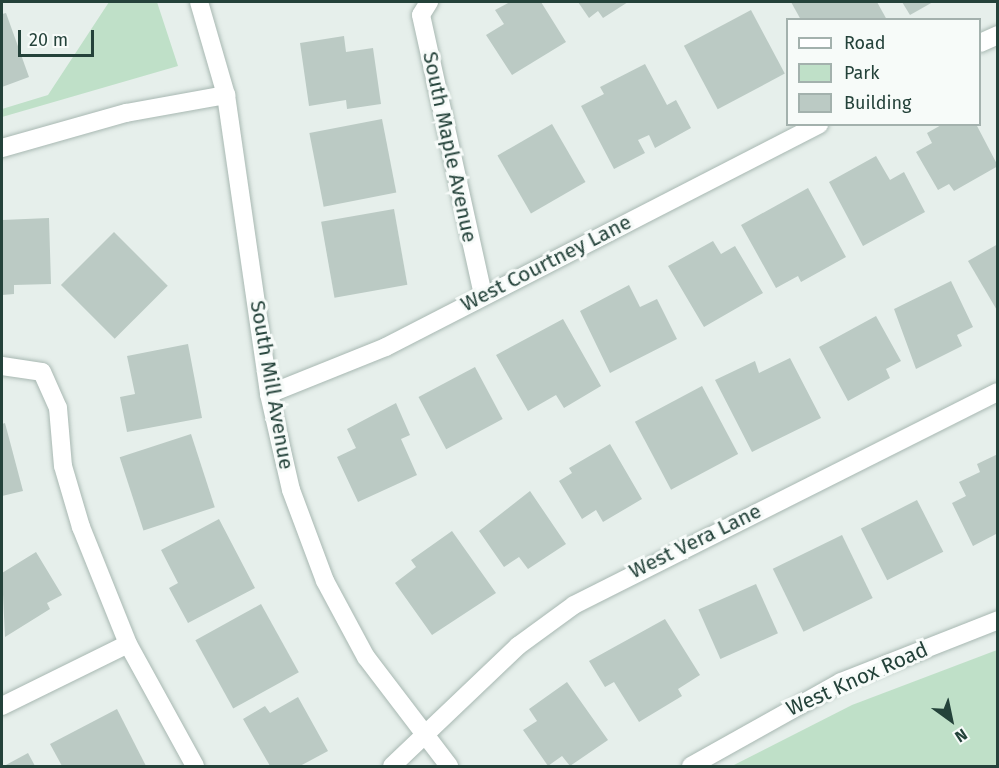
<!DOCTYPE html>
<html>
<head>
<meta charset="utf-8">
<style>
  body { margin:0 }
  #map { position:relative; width:999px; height:768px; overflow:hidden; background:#e6efeb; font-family:"Fira Sans",sans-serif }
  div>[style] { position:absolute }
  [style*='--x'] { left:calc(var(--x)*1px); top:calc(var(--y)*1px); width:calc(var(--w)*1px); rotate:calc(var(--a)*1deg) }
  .green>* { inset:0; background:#bfe0c8 }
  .building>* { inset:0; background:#bbcac4; transform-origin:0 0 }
  .roads { filter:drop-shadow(0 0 2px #a8b8b2) drop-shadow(0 0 2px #a8b8b2) }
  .minor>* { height:18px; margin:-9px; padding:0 9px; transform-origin:9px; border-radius:9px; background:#fff }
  span { translate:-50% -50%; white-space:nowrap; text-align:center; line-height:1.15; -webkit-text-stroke:6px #f7fbf9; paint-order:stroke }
  .street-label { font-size:21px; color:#24423a }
  .frame { position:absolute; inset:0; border:3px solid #24423a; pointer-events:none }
  .legend { position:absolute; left:786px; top:18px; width:195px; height:108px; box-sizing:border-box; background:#f7fbf9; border:2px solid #a3b1ad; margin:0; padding:8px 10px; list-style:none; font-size:18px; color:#24423a }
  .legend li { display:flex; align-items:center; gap:12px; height:30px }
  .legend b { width:30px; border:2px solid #a3b1ad }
  .north { position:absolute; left:921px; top:690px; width:60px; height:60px; -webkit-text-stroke:4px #f7fbf9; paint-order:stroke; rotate:147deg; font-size:16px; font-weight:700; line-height:24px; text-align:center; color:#24423a }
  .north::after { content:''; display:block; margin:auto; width:21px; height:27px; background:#24423a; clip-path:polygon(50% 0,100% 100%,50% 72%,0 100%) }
  .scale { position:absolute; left:18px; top:30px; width:76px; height:27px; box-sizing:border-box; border:3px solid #24423a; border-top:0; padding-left:8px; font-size:18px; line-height:21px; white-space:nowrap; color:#24423a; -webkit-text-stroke:4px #f7fbf9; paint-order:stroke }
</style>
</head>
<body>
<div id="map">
  <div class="green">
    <div style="clip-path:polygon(109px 2px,157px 2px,178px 66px,2px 117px,2px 109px,48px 95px)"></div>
    <div style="clip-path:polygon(997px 650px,997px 766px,732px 766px,852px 705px)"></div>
  </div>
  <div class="building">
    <div style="clip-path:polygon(510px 2px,541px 2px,566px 42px,512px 75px,486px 35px,504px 24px,495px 10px)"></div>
    <div style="clip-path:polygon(578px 2px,628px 2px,603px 18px,598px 11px,589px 18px)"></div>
    <div style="clip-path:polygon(791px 2px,877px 2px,887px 20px,801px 20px)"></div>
    <div style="clip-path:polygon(902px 2px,933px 2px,910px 15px)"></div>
    <div style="left:751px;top:10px;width:72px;height:76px;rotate:62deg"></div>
    <div style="clip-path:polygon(6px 13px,29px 77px,2px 87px,2px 14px)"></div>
    <div style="clip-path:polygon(344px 36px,346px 52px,373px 48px,381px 104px,347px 109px,346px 100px,309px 106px,300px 43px)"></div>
    <div style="clip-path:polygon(645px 64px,667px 105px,676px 100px,691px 128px,655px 148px,649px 135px,638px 140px,645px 153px,614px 169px,581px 106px,604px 94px,600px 87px)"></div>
    <div style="left:382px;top:119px;width:75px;height:74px;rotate:79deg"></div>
    <div style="left:552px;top:124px;width:67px;height:63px;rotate:60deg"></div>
    <div style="clip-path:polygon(943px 124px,976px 124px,998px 166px,954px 191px,949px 184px,938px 190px,916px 152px,932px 143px,927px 133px)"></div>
    <div style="clip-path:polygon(876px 156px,890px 180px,904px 172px,925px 212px,863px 246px,829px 182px)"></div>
    <div style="clip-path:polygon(808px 188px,846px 257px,801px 282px,798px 276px,776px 288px,741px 225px)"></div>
    <div style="left:394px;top:209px;width:77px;height:74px;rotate:80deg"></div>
    <div style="clip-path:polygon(49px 218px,51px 284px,14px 285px,14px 294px,2px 295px,2px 220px)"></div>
    <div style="left:114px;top:232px;width:76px;height:75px;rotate:45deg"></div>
    <div style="clip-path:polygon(713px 241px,721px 254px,735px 246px,763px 293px,704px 327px,668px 266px)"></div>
    <div style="clip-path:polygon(998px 244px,998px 312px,968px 261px)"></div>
    <div style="clip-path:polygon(951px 281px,973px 327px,957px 335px,962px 346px,916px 369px,894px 309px)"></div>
    <div style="clip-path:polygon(629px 285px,640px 307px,657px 299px,677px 339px,610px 373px,580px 311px)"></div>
    <div style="clip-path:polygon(876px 316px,901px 361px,886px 369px,890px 378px,848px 401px,819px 347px)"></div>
    <div style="clip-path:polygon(563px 319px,601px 386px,564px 408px,556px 395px,528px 411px,496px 355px)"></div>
    <div style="clip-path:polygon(188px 344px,202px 418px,127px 432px,120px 397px,135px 394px,127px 356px)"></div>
    <div style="clip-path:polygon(790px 358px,821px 418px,752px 452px,715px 380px,755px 361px,759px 373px)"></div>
    <div style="left:475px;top:367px;width:59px;height:64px;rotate:62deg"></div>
    <div style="left:702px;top:386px;width:77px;height:76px;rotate:62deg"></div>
    <div style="clip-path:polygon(396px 403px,410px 435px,401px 439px,417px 475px,358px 502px,337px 457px,356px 448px,347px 429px)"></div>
    <div style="clip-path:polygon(5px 423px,23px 491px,2px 496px,2px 424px)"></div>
    <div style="left:191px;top:434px;width:77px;height:75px;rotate:72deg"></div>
    <div style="clip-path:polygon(610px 444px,642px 499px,603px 522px,596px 510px,582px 519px,559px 481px,572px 473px,569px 468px)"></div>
    <div style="clip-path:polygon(998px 454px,998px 533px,973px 546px,952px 503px,966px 496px,959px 482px,980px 472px,977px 464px)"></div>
    <div style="clip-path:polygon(530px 491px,566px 544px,528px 569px,519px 557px,504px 567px,479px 531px)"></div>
    <div style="left:917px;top:500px;width:58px;height:63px;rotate:63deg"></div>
    <div style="clip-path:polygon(219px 519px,255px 588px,188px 623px,169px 588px,178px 583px,161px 550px)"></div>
    <div style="clip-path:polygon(452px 531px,496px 593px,432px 635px,395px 583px,416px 567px,411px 560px)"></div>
    <div style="left:842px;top:535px;width:70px;height:77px;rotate:64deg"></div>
    <div style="clip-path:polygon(36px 552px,62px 595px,47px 603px,50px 609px,5px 637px,2px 573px)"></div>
    <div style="left:756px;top:584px;width:54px;height:63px;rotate:66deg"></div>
    <div style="left:261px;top:604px;width:78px;height:75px;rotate:61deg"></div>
    <div style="clip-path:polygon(665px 619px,700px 675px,678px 689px,682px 696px,639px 722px,614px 682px,605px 687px,589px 661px)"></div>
    <div style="clip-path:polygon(567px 682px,608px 740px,570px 766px,562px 756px,548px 766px,523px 730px,537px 721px,529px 709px)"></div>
    <div style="clip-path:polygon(298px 697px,328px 751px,300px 766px,270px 766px,243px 719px,265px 706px,270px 713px)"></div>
    <div style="clip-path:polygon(117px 709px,146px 766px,62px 766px,50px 744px)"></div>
    <div style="clip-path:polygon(28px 753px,35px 766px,4px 766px)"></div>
  </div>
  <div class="roads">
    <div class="minor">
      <div style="--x:199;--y:2;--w:97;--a:73.8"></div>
      <div style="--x:226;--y:95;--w:302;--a:81.8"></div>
      <div style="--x:269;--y:394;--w:98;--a:77.1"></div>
      <div style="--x:291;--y:490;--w:97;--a:69.5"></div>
      <div style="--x:325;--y:581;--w:86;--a:61.7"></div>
      <div style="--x:366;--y:657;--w:137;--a:52.7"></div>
      <div style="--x:429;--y:2;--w:15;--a:122"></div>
      <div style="--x:421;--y:15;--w:287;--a:77.5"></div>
      <div style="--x:980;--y:43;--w:20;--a:-24"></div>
      <div style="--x:2;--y:148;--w:129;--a:-15.8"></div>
      <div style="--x:126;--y:113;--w:102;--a:-10.2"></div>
      <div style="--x:2;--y:366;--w:40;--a:8.5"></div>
      <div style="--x:42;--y:372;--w:39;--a:66"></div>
      <div style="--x:58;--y:408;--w:58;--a:85.1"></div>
      <div style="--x:63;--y:466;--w:64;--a:73.6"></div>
      <div style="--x:81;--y:527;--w:126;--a:68.1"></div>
      <div style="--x:128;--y:644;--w:139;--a:61.2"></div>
      <div style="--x:269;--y:394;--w:126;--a:-21.9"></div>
      <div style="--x:386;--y:347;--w:487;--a:-27.2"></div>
      <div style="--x:2;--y:706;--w:140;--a:-26.2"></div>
      <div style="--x:392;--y:766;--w:174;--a:-43.6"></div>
      <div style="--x:518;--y:646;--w:69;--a:-36.2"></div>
      <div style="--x:574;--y:605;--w:474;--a:-26.7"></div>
      <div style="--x:691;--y:766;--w:172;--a:-29.2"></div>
      <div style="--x:841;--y:682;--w:169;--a:-21.5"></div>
    </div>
  </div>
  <div class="street-label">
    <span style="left:450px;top:147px;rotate:78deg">South Maple Avenue</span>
    <span style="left:546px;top:263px;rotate:-27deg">West Courtney Lane</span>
    <span style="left:272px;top:385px;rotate:80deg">South Mill Avenue</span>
    <span style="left:695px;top:541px;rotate:-26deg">West Vera Lane</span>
    <span style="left:857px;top:679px;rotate:-24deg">West Knox Road</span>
  </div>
  <div class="frame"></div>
  <ul class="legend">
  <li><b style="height:8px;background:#fff"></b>Road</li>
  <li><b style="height:16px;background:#bfe0c8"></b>Park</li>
  <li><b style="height:16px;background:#bbcac4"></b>Building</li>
  </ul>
  <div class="north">N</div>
  <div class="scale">20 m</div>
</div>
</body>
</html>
